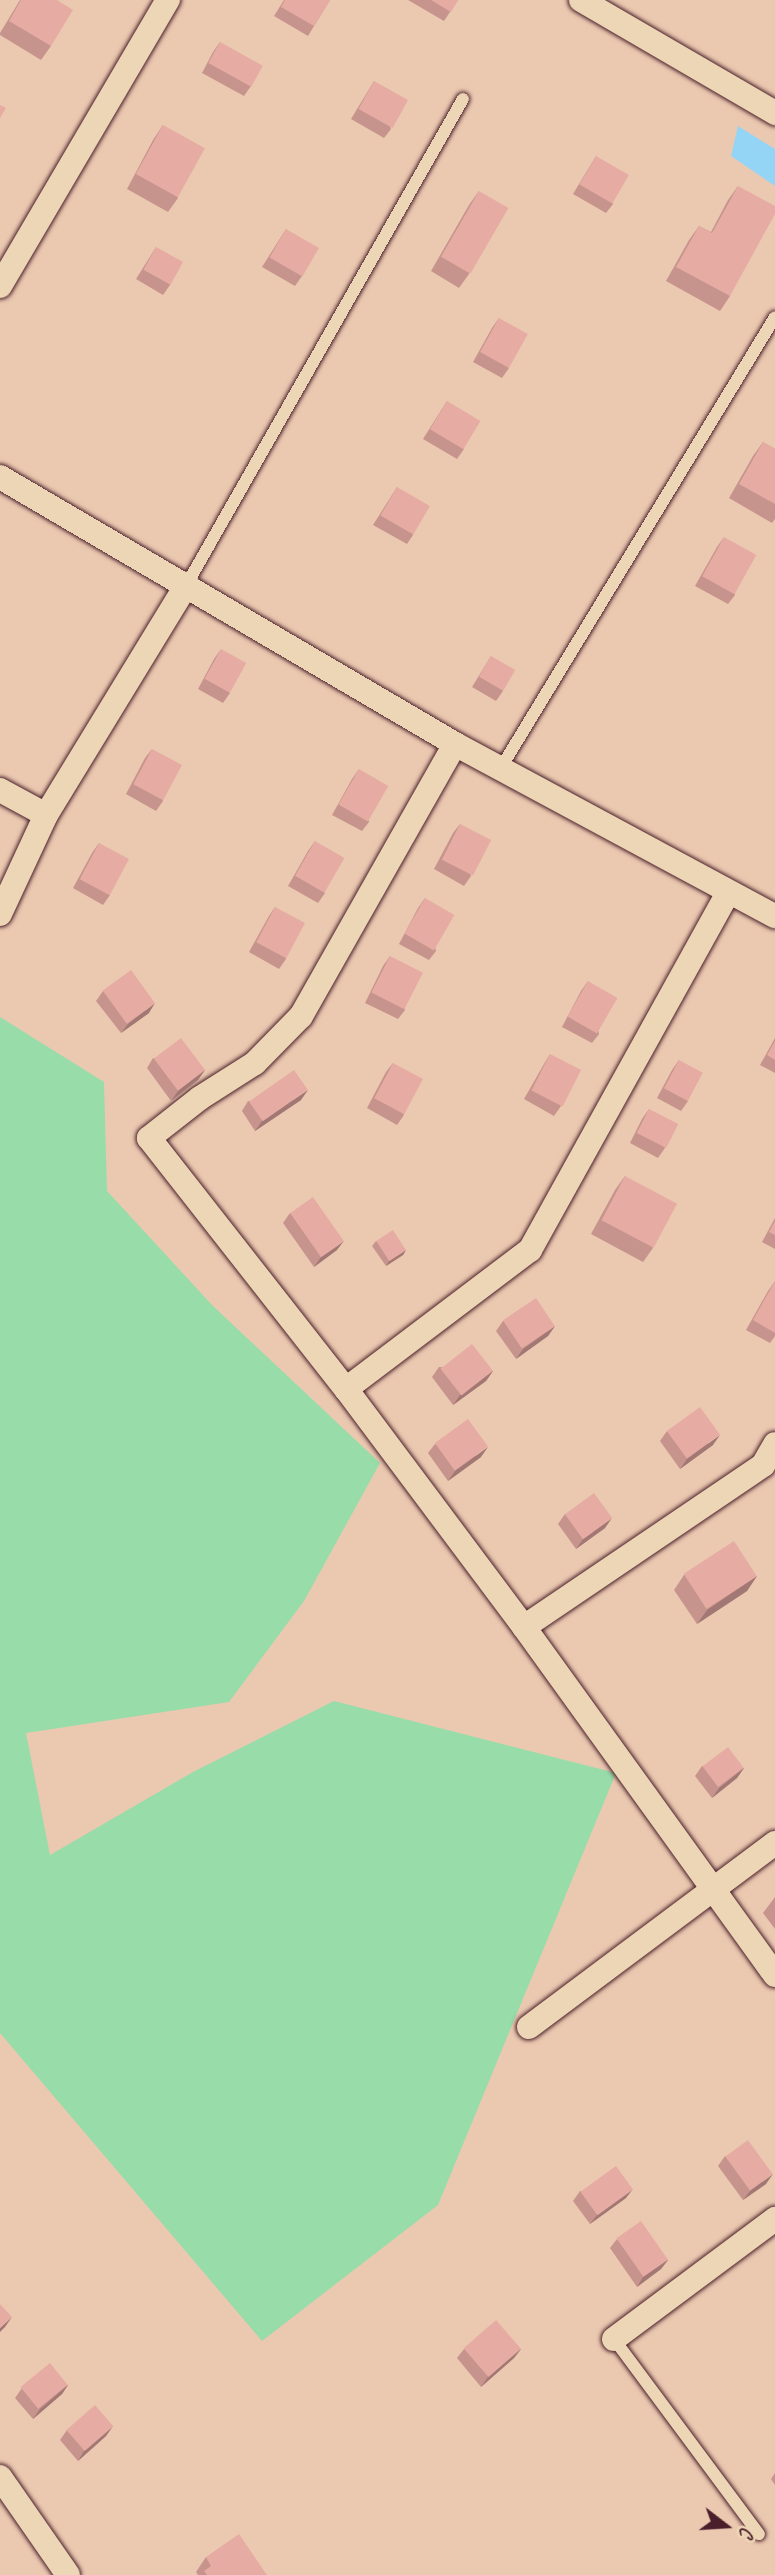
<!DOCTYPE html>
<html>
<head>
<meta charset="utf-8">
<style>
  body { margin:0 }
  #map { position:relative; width:775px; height:2575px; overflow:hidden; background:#ebc9b0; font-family:Caveat,sans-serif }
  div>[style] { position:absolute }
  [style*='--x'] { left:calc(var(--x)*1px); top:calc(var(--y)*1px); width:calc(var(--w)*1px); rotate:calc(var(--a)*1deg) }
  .green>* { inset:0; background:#97dca9 }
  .water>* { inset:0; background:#94d5f5 }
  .roads { filter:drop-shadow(0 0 2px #4a1f2b) drop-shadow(0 0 2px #4a1f2b) }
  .service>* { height:12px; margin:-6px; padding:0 6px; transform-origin:6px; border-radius:6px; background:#edd6b5 }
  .minor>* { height:24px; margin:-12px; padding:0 12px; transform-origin:12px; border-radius:12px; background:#edd6b5 }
  .wall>* { inset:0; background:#c6948d }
  .shaded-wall>* { inset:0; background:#a17873 }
  .building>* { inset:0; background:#e6aca4; transform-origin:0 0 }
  span { translate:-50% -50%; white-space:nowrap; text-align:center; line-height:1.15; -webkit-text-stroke:7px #edd6b5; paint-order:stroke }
  .north { position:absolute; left:691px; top:2491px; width:70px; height:70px; -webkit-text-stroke:5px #edd6b5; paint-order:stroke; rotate:107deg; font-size:19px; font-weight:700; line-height:28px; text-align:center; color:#4a1f2b }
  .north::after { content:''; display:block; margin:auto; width:24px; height:32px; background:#4a1f2b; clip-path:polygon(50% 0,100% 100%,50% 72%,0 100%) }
</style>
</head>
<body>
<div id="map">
  <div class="green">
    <div style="clip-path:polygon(0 1017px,104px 1082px,107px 1191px,212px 1305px,380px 1463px,304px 1601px,229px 1702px,26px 1733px,50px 1855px,193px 1772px,334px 1701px,616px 1773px,438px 2205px,262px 2341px,0 2033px)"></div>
  </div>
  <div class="water">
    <div style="clip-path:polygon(738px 126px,775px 149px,775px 186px,731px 156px)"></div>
  </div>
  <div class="roads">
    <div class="service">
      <div style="--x:187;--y:584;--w:558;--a:-60.36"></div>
      <div style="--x:502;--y:766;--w:525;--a:-58.7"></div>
      <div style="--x:614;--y:2339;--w:243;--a:53.4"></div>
    </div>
    <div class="minor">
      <div style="--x:581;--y:0;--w:225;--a:30.2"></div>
      <div style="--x:0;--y:286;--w:332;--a:-59.6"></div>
      <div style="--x:0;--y:477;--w:528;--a:30.4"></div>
      <div style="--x:455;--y:744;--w:363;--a:28.3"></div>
      <div style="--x:455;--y:744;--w:313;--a:119.5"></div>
      <div style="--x:301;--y:1016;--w:66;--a:134.4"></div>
      <div style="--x:255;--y:1063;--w:65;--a:147.5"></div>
      <div style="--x:200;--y:1098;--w:65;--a:141.9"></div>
      <div style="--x:149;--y:1138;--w:319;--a:51.9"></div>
      <div style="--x:346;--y:1389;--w:297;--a:53.2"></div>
      <div style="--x:524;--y:1627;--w:429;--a:54.2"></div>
      <div style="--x:0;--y:790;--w:52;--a:28.5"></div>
      <div style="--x:0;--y:914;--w:109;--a:-65.1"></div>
      <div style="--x:46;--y:815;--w:271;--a:-58.6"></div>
      <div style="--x:346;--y:1389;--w:231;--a:-37.1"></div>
      <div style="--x:530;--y:1250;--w:408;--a:-61"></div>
      <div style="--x:524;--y:1627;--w:289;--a:-34.1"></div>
      <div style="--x:763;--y:1465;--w:24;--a:-60"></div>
      <div style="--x:529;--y:2027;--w:307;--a:-36.8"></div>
      <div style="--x:614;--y:2339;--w:201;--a:-36.7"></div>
      <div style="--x:0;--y:2477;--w:119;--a:55.2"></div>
    </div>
  </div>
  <div class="wall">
    <div style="clip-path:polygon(20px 0,57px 0,51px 46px,41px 60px,0 35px,0 33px)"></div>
    <div style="clip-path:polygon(284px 0,330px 0,308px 36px,274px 16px)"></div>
    <div style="clip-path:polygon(408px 0,458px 0,444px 21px)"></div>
    <div style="clip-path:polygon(220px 42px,251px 86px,244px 96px,202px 73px,213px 52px)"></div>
    <div style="clip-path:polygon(374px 81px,391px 129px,384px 138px,351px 119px)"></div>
    <div style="clip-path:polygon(163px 125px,178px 198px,168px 212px,127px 189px,153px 140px)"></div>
    <div style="clip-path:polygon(596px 156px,613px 204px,606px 213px,573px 194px)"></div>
    <div style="clip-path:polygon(738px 186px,730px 296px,720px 311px,666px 281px,689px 240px,699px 226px,711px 232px,728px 200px)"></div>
    <div style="clip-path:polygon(479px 191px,469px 274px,459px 288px,431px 271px,469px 205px)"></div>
    <div style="clip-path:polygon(286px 229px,302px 276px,295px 286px,262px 267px)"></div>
    <div style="clip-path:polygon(156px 247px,170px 285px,163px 295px,136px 279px)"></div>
    <div style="clip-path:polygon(499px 318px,509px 368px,502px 378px,473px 362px,492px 328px)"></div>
    <div style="clip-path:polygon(447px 401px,464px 449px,457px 459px,423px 439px)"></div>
    <div style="clip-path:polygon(763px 442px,775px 449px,775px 519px,772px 523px,729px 498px,753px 456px)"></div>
    <div style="clip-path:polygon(397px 487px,413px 535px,407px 544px,373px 525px)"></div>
    <div style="clip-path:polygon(724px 537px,735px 595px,728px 604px,695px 586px,717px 547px)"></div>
    <div style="clip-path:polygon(221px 649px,230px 693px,223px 703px,198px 689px,214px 659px)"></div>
    <div style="clip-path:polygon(491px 656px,503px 691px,496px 701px,472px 687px)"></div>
    <div style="clip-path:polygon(152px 749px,163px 801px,156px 811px,126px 794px,145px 758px)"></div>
    <div style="clip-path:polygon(359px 769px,369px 822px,362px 831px,332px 815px,352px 779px)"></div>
    <div style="clip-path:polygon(460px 824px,471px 876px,464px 886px,434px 869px,453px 833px)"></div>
    <div style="clip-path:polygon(315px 841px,325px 893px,318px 903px,288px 886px,308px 851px)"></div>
    <div style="clip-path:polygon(99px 843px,110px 895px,103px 905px,73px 888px,92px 853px)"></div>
    <div style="clip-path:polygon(425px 898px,436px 951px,429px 960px,399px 944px,418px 908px)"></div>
    <div style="clip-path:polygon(275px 907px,286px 959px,279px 969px,249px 952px,269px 916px)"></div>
    <div style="clip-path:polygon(390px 956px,405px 1010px,398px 1019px,365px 1003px,383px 966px)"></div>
    <div style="clip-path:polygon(588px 981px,599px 1034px,592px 1043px,562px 1027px,581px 991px)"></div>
    <div style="clip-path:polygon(103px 991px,149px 1013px,121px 1033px,96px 1001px)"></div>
    <div style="clip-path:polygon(775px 1038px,775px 1073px,760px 1065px)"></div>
    <div style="clip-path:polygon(550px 1054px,561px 1106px,554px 1116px,524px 1099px,544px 1064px)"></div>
    <div style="clip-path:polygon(153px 1058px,205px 1070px,198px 1080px,171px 1101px,147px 1068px)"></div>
    <div style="clip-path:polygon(679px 1060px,688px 1101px,681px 1111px,657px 1098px,672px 1070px)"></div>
    <div style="clip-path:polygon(393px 1063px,404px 1115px,397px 1125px,367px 1108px,386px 1072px)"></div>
    <div style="clip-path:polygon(301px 1100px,255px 1131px,242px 1111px,248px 1101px)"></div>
    <div style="clip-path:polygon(649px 1109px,665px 1148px,658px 1158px,630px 1143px,642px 1119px)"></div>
    <div style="clip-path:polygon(625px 1176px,653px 1248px,643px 1262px,591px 1234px,615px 1190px)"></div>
    <div style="clip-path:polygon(290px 1213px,337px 1250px,314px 1267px,283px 1223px)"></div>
    <div style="clip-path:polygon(775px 1218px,775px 1249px,762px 1242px)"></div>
    <div style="clip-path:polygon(376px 1241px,406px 1250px,403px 1255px,386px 1266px,372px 1246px)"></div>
    <div style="clip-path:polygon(775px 1281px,775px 1336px,770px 1343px,746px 1330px,768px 1291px)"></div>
    <div style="clip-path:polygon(503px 1321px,555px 1326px,548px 1336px,516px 1359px,496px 1331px)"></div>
    <div style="clip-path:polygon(439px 1367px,493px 1371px,486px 1381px,453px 1405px,432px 1377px)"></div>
    <div style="clip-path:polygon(667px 1431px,713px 1445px,680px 1469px,660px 1441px)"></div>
    <div style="clip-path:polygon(435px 1444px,481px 1457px,448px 1481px,428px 1453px)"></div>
    <div style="clip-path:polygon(565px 1514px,605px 1528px,576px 1549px,558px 1524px)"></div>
    <div style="clip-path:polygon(684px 1575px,757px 1576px,747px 1591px,697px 1624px,674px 1590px)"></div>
    <div style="clip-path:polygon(702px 1766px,744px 1768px,737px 1778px,712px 1798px,695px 1776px)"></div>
    <div style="clip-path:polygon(775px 1897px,775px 1929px,763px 1913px)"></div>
    <div style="clip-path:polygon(725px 2156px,766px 2184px,743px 2200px,718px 2166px)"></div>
    <div style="clip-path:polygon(580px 2191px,626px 2198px,590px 2224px,573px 2201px)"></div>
    <div style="clip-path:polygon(617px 2239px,668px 2260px,661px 2269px,637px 2287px,610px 2248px)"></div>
    <div style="clip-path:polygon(464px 2349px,521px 2349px,514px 2358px,481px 2387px,457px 2358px)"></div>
    <div style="clip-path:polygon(68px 2385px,62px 2394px,33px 2419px,15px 2398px,22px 2388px)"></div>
    <div style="clip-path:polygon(113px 2426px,106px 2436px,78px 2461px,60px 2440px,67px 2430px)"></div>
    <div style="clip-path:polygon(775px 2473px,775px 2485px,771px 2479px)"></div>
    <div style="clip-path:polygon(206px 2557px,267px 2575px,198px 2575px,196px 2572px)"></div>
  </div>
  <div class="shaded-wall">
    <div style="clip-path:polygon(155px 1003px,149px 1013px,121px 1033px,128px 1024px)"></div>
    <div style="clip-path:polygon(205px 1070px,198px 1080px,171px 1101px,178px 1091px)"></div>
    <div style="clip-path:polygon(308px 1090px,301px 1100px,255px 1131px,262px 1121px)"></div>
    <div style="clip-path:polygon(344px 1241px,337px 1250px,314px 1267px,321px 1257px)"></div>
    <div style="clip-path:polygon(406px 1250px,403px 1255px,386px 1266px,389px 1261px)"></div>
    <div style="clip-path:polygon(555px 1326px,548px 1336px,516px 1359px,523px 1349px)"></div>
    <div style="clip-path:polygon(493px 1371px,486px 1381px,453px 1405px,460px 1395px)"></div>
    <div style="clip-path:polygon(720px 1435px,713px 1445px,680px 1469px,687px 1459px)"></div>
    <div style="clip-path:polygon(488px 1447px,481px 1457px,448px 1481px,455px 1471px)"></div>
    <div style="clip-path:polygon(612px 1518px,605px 1528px,576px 1549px,583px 1539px)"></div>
    <div style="clip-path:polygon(757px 1576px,747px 1591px,697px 1624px,707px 1610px)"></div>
    <div style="clip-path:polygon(744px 1768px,737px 1778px,712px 1798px,719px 1788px)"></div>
    <div style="clip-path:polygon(773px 2174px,766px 2184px,743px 2200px,750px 2191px)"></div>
    <div style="clip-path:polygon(633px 2189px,626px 2198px,590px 2224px,597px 2215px)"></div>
    <div style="clip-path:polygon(668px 2260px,661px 2269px,637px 2287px,643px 2277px)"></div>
    <div style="clip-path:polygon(12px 2317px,5px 2327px,0 2332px,0 2328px)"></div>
    <div style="clip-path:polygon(521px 2349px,514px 2358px,481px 2387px,488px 2377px)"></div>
    <div style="clip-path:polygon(68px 2385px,62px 2394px,33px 2419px,40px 2409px)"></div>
    <div style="clip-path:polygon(113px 2426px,106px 2436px,78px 2461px,84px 2451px)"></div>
  </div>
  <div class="building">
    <div style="clip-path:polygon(21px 0,57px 0,73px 10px,51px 46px,9px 21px)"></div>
    <div style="clip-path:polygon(285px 0,330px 0,314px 26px,281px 7px)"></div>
    <div style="clip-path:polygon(431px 0,458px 0,451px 12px)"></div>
    <div style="left:220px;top:42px;width:49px;height:24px;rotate:29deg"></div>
    <div style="left:374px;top:81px;width:39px;height:32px;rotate:29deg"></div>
    <div style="clip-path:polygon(0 105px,6px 108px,0 118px)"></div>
    <div style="left:163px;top:125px;width:48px;height:56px;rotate:29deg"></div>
    <div style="left:596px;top:156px;width:38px;height:33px;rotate:30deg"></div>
    <div style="clip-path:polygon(738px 186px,775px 206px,775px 214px,730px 296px,676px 267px,699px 226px,712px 233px)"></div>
    <div style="left:479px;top:191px;width:34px;height:76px;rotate:30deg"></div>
    <div style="left:286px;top:229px;width:38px;height:33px;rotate:30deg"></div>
    <div style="left:156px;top:247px;width:31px;height:26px;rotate:29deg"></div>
    <div style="left:499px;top:318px;width:33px;height:39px;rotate:29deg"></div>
    <div style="left:447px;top:401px;width:39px;height:33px;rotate:31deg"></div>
    <div style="clip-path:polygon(763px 442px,775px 449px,775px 504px,739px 484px)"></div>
    <div style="left:397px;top:487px;width:38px;height:33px;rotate:30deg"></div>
    <div style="left:724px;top:537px;width:37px;height:45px;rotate:29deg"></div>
    <div style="left:221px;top:649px;width:29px;height:34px;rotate:29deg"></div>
    <div style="left:491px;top:656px;width:28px;height:24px;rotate:30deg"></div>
    <div style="left:152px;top:749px;width:34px;height:40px;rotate:28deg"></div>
    <div style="left:359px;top:769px;width:34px;height:41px;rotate:30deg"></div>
    <div style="left:460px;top:824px;width:35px;height:40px;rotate:27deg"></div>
    <div style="left:315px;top:841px;width:34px;height:40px;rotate:30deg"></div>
    <div style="left:99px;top:843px;width:34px;height:41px;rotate:28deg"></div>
    <div style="left:425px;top:898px;width:34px;height:41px;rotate:30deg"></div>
    <div style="left:275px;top:907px;width:34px;height:40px;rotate:28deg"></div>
    <div style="left:390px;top:956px;width:37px;height:41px;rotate:27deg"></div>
    <div style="left:131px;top:970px;width:41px;height:35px;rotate:54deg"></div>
    <div style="left:588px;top:981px;width:34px;height:41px;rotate:30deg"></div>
    <div style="left:181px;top:1038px;width:40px;height:34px;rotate:53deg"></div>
    <div style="clip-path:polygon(775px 1041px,775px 1060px,767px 1055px)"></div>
    <div style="left:550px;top:1054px;width:35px;height:41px;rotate:27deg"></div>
    <div style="left:679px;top:1060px;width:27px;height:32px;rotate:28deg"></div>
    <div style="left:393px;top:1063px;width:34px;height:40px;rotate:28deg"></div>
    <div style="left:294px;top:1070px;width:24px;height:55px;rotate:55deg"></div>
    <div style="left:649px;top:1109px;width:33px;height:27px;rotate:27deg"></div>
    <div style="left:625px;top:1176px;width:59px;height:50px;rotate:28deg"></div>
    <div style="left:313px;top:1197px;width:54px;height:28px;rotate:55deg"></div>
    <div style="clip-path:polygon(775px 1221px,775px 1235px,769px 1232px)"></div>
    <div style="left:393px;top:1230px;width:24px;height:20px;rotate:57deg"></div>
    <div style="clip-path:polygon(775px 1281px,775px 1333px,753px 1320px)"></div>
    <div style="left:536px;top:1298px;width:34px;height:40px;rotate:56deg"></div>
    <div style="left:472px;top:1344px;width:34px;height:40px;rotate:52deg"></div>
    <div style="left:700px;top:1407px;width:34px;height:41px;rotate:54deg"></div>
    <div style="left:468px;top:1419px;width:34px;height:41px;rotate:54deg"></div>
    <div style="left:594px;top:1493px;width:31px;height:36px;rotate:54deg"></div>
    <div style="left:734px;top:1541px;width:42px;height:60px;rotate:57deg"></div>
    <div style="left:728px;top:1747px;width:26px;height:32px;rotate:53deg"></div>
    <div style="left:748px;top:2140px;width:42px;height:28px;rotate:54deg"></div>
    <div style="left:616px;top:2166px;width:29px;height:44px;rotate:54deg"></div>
    <div style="left:641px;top:2221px;width:47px;height:30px;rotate:55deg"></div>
    <div style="clip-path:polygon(0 2304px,12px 2317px,0 2328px)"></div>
    <div style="left:496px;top:2320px;width:38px;height:43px;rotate:49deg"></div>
    <div style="left:50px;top:2363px;width:28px;height:38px;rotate:51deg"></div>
    <div style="left:95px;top:2405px;width:28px;height:38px;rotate:49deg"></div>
    <div style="clip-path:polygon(239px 2534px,267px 2575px,207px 2575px,204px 2571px,211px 2566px,206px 2557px)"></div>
  </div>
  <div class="north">С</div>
</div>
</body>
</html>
